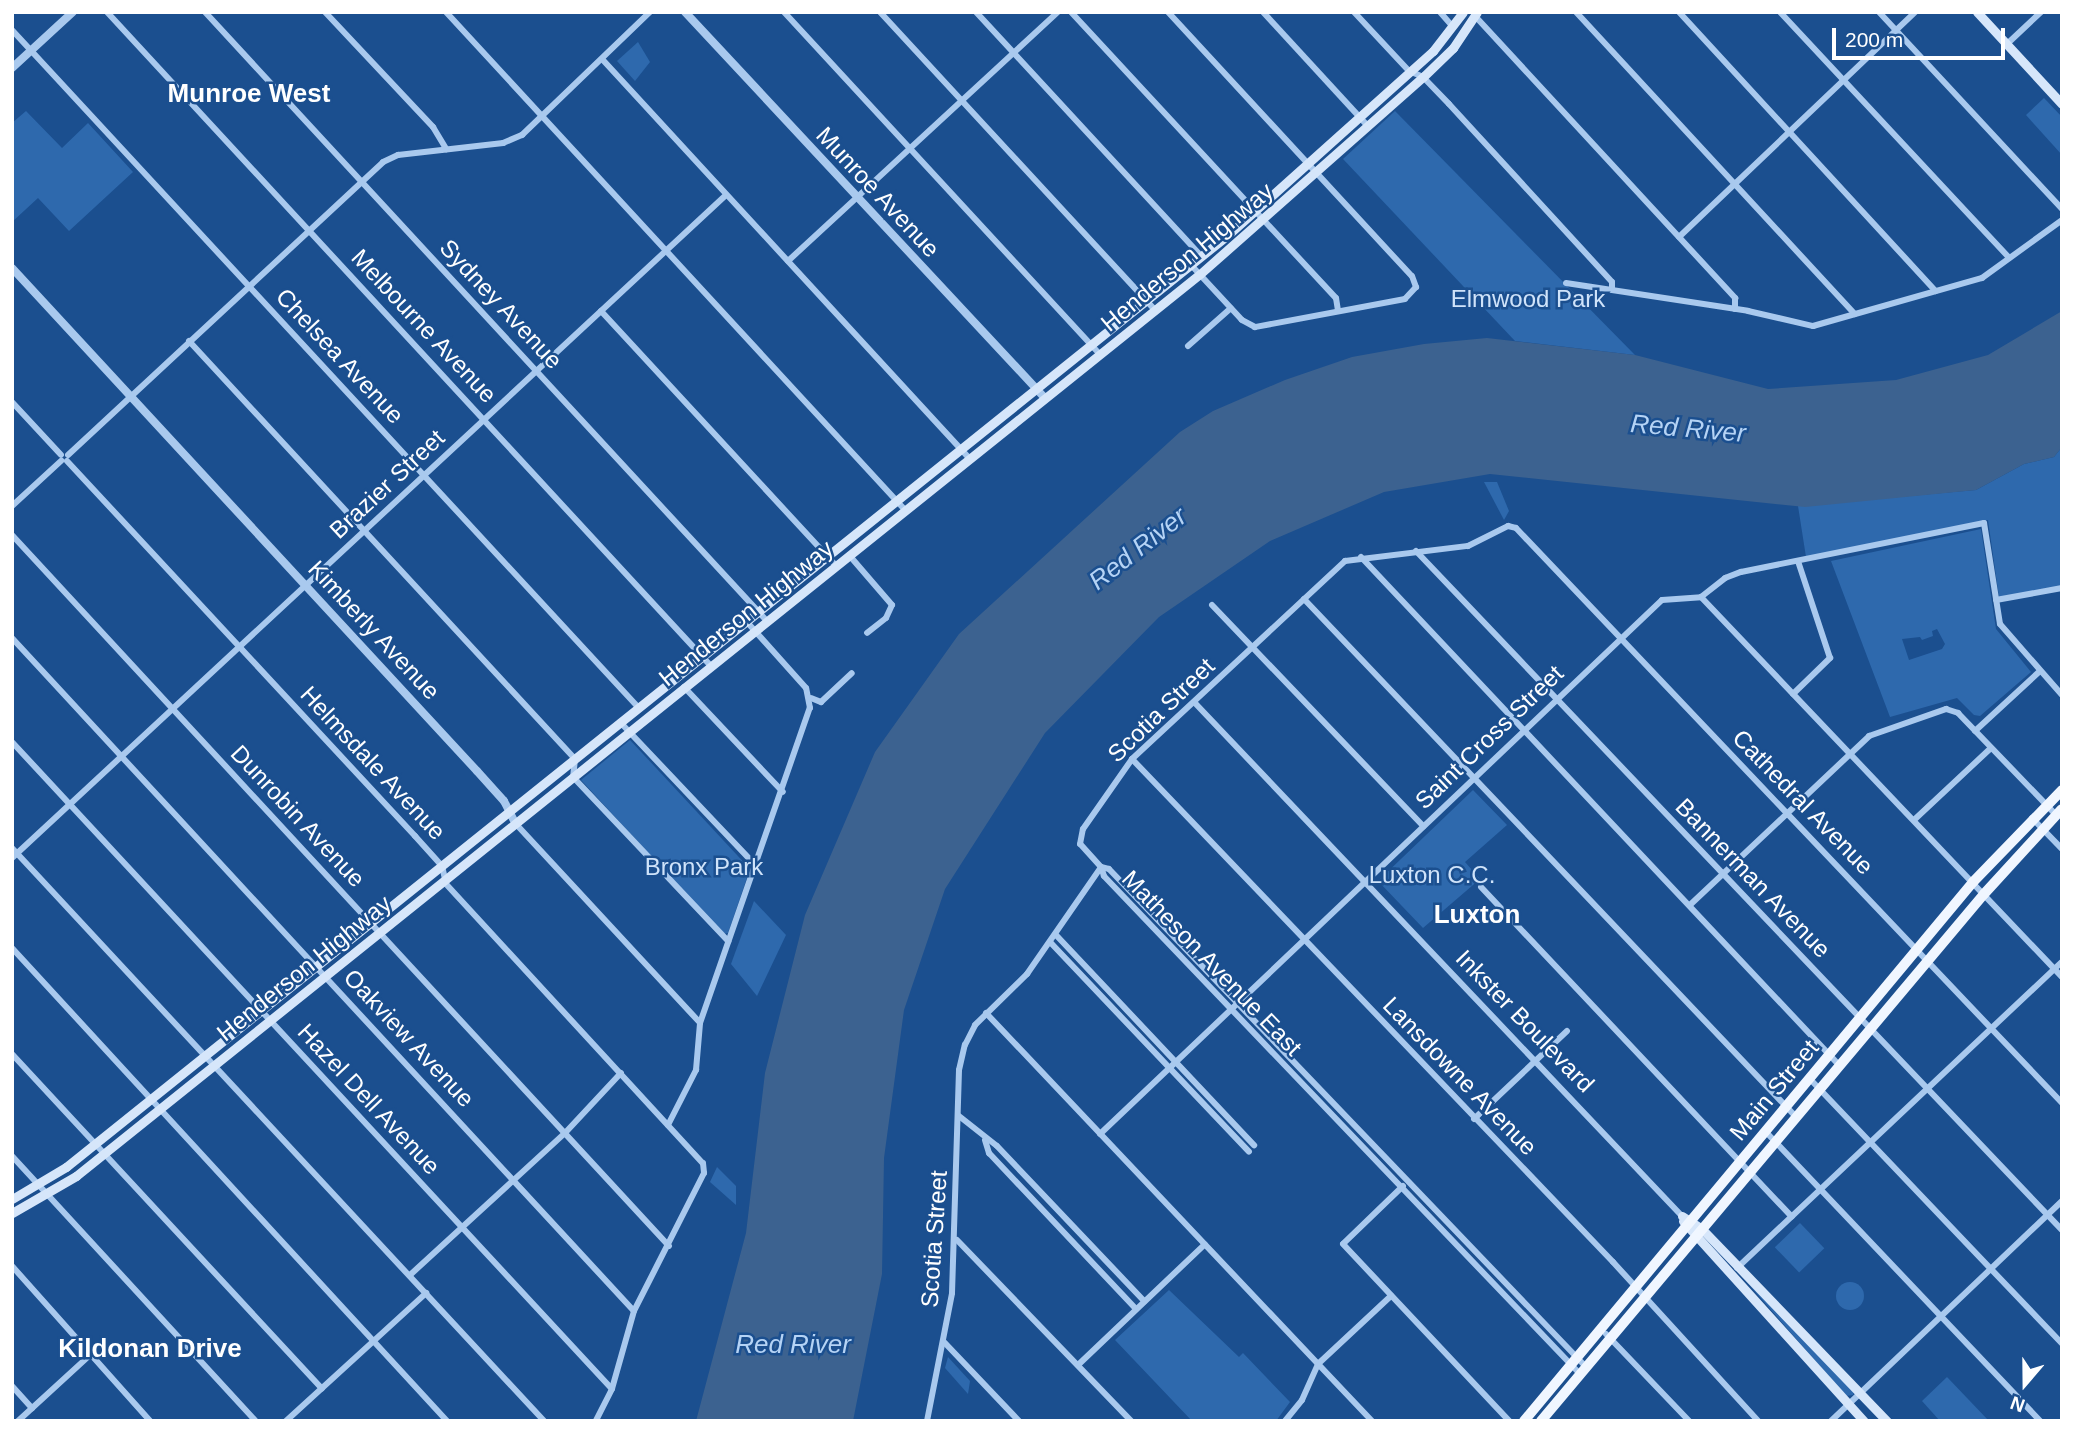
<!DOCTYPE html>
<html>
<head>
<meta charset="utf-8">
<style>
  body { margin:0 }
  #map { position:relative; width:2074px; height:1433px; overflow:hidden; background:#1b4f8f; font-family:Arial,sans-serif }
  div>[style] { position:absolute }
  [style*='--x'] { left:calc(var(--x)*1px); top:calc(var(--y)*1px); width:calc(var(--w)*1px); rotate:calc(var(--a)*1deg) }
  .green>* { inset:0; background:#2e69ad; transform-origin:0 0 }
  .round { border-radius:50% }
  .water>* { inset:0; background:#3c6290 }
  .minor>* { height:6px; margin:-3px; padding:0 3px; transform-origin:3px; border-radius:3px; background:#a9c9ee }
  .tertiary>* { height:8px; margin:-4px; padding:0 4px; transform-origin:4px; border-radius:4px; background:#a9c9ee }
  .secondary>* { height:9px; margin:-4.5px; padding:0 4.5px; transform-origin:4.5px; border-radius:4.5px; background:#d6e6fa }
  .primary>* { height:10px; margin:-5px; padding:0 5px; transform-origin:5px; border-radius:5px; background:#f0f6ff }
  span { translate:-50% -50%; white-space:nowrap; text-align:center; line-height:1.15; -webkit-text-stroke:5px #1b4f8f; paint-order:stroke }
  .street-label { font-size:24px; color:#fff }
  .park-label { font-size:24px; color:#cfe3fa }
  .neighbourhood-label { font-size:26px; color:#fff; font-weight:700 }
  .water-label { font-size:26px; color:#b5d3f5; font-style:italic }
  .frame { position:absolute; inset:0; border:14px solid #fff; pointer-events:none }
  .north { position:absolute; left:1990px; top:1349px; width:70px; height:70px; -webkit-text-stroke:5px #1b4f8f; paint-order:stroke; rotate:200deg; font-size:19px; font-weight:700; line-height:28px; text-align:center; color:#fff }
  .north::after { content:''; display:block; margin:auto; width:24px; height:32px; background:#fff; clip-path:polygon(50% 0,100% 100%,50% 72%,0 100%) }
  .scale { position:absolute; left:1832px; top:28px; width:173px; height:32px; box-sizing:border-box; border:4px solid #fff; border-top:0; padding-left:9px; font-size:21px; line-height:24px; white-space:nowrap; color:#fff; -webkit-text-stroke:5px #1b4f8f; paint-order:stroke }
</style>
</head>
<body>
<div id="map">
  <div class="green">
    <div style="clip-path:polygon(638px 42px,650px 62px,635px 81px,617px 61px)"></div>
    <div style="clip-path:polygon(2044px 98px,2062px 117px,2062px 155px,2026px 115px)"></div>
    <div style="clip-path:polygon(26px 111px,62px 148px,88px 123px,133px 172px,69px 231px,38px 198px,12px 222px,12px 123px)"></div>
    <div style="clip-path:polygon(1395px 111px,1635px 355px,1515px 341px,1343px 159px)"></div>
    <div style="clip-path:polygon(2062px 447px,2062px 586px,1999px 597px,1988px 520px,1806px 557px,1798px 506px,1976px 490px,2024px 464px,2054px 457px)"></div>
    <div style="clip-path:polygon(1484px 482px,1497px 482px,1509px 511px,1504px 520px)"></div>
    <div style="clip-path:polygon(evenodd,1981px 529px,1996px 629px,2031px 672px,1980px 716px,1974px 715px,1957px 698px,1890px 717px,1831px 561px,1981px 529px,1937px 629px,1945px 644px,1942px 649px,1909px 660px,1902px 639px,1920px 637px,1922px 640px,1933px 636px,1932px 631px,1937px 629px)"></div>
    <div style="clip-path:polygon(630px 740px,750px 869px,728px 933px,723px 934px,581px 780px)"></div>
    <div style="clip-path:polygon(1473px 790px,1507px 825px,1465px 862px,1480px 879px,1423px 928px,1378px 881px)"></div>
    <div style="clip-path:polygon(754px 901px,786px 935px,757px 996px,731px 964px)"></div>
    <div style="clip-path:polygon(717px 1167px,736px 1186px,736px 1205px,710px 1182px)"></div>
    <div style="left:1800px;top:1223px;width:35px;height:35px;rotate:46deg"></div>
    <div style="clip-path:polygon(1738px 1272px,1854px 1392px,1853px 1395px,1846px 1396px)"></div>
    <div class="round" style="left:1836px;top:1282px;width:28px;height:28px"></div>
    <div style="clip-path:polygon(1169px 1290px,1239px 1357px,1243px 1353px,1290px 1402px,1276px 1421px,1192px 1421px,1115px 1340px)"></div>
    <div style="clip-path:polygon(948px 1357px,970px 1381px,968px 1394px,945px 1368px)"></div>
    <div style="clip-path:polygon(1947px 1377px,1989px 1421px,1940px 1421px,1922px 1401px)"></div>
  </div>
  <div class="water">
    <div style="clip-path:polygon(2062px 311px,2062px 447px,2054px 457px,2024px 464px,1976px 490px,1805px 507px,1490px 474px,1384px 492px,1270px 541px,1159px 617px,1045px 733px,945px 889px,904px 1010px,884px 1158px,882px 1274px,853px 1421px,696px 1421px,746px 1233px,765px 1073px,805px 915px,875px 752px,959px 634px,1180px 432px,1213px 411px,1285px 380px,1352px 357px,1424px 344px,1487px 338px,1635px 355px,1768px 389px,1896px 380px,1988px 355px)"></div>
  </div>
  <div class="minor">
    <div style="--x:107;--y:12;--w:890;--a:47.28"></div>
    <div style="--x:205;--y:12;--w:829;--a:47.3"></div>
    <div style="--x:325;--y:12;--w:158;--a:46.8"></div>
    <div style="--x:433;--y:127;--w:26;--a:59"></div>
    <div style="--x:446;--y:12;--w:677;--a:47.33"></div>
    <div style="--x:784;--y:12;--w:466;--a:47.3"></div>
    <div style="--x:880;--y:12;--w:405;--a:47.3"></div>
    <div style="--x:976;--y:12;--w:333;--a:47.3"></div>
    <div style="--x:1071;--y:12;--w:390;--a:47.2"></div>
    <div style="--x:1336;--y:298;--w:13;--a:81"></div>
    <div style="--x:1168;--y:12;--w:359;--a:47.3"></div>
    <div style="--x:1412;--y:276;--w:12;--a:70"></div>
    <div style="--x:1416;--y:287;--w:16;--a:133"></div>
    <div style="--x:1405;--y:299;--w:153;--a:169.4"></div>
    <div style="--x:1255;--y:327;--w:15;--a:-152"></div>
    <div style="--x:1242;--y:320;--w:75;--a:-132.8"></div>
    <div style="--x:1263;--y:12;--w:155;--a:47.4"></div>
    <div style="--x:1354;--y:12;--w:81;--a:47"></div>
    <div style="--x:1409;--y:71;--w:15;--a:23"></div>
    <div style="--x:1423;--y:77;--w:37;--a:46"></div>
    <div style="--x:1449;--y:104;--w:241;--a:47.5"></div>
    <div style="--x:1612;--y:282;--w:6;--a:90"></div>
    <div style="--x:1440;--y:12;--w:20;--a:49"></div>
    <div style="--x:1576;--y:12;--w:411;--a:47.3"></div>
    <div style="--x:1679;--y:12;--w:379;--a:47.4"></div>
    <div style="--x:1780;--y:12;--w:336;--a:47"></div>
    <div style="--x:1879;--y:12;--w:269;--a:47.1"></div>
    <div style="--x:1475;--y:16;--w:384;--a:47.3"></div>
    <div style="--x:1735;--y:298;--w:11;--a:90"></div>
    <div style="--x:12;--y:30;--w:923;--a:47.24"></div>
    <div style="--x:2007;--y:44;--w:47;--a:-43.3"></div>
    <div style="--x:602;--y:59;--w:544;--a:47.39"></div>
    <div style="--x:1679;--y:237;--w:326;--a:-43.6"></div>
    <div style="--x:788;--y:261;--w:367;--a:-42.7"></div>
    <div style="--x:1566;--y:283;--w:184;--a:8.7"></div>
    <div style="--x:1748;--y:311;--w:67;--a:13"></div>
    <div style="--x:1813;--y:326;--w:176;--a:-15.9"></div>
    <div style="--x:1982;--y:278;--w:99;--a:-35.9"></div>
    <div style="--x:601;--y:311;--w:347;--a:47.3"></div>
    <div style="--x:189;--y:341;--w:569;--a:47.28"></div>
    <div style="--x:575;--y:759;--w:18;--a:96"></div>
    <div style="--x:573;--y:777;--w:226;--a:46.6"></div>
    <div style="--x:1188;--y:346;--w:57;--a:-41.5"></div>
    <div style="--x:12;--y:402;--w:72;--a:47.2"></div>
    <div style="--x:68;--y:455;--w:430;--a:-42.9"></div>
    <div style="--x:383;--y:162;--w:17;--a:-25"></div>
    <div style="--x:398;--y:155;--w:106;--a:-6.5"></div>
    <div style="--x:503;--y:143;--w:21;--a:-23"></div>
    <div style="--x:522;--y:135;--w:178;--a:-43.9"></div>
    <div style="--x:67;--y:461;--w:512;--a:47.14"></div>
    <div style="--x:415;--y:836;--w:40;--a:48"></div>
    <div style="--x:442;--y:866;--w:18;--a:77"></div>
    <div style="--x:446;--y:884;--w:379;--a:47.4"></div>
    <div style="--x:703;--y:1163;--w:10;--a:84"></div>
    <div style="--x:704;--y:1173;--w:155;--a:116.9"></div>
    <div style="--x:634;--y:1311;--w:81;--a:105.8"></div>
    <div style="--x:612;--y:1389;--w:36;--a:117"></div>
    <div style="--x:12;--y:506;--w:67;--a:-42.6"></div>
    <div style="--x:12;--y:535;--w:968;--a:47.26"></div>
    <div style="--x:1416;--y:551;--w:937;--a:46.43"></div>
    <div style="--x:849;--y:555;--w:66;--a:49.3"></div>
    <div style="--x:892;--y:605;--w:14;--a:115"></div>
    <div style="--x:886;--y:618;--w:24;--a:142"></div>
    <div style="--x:1361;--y:557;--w:698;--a:46.74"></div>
    <div style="--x:1701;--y:597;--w:524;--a:46.47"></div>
    <div style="--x:1304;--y:599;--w:714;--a:46.47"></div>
    <div style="--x:1996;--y:600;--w:67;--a:-10.3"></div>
    <div style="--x:1212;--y:605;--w:306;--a:46.3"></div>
    <div style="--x:12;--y:638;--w:916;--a:47.26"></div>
    <div style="--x:684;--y:687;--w:144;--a:46.7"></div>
    <div style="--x:1793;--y:694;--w:52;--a:-44.2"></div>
    <div style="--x:1830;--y:658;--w:102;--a:-108.3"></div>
    <div style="--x:811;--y:698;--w:11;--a:22"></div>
    <div style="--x:821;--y:702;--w:42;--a:-43.1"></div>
    <div style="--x:1194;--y:702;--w:709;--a:46.49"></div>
    <div style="--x:620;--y:722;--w:198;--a:46.6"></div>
    <div style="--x:1975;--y:731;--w:88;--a:-42.7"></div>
    <div style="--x:12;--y:742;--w:882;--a:47.16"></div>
    <div style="--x:1132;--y:759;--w:696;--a:46.28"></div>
    <div style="--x:1613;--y:1262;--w:215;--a:47.6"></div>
    <div style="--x:2032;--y:818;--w:43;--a:45.9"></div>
    <div style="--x:1914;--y:820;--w:105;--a:-43.1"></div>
    <div style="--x:515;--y:823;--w:272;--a:47.2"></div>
    <div style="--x:12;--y:848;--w:782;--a:47.12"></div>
    <div style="--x:12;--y:858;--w:974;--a:-42.88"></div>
    <div style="--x:1101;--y:867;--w:8;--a:14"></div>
    <div style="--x:1109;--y:869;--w:690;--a:46.23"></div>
    <div style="--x:1481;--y:887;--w:453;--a:46.7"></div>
    <div style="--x:1691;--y:904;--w:245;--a:-43.3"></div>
    <div style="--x:1869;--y:736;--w:82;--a:-19.3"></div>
    <div style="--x:1946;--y:709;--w:13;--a:18"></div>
    <div style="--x:1958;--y:713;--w:141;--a:46.1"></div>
    <div style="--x:1056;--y:935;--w:289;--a:46.7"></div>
    <div style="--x:1050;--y:942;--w:289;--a:46.5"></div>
    <div style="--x:12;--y:948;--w:643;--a:47.4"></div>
    <div style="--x:986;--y:1013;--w:562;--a:46.59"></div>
    <div style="--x:12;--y:1054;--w:456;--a:47.2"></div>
    <div style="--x:1810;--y:1079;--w:366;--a:46.4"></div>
    <div style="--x:959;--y:1116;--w:48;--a:38.3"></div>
    <div style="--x:997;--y:1146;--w:214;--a:46.5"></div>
    <div style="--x:1474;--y:1119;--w:128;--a:-43.4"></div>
    <div style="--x:668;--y:1125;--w:62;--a:-63"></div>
    <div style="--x:696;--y:1070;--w:47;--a:-85.1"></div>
    <div style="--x:700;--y:1023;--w:334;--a:-70.8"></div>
    <div style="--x:810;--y:708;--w:20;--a:-101"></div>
    <div style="--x:806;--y:688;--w:89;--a:-131.8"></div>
    <div style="--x:1766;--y:1132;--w:398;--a:46.5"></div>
    <div style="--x:1100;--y:1134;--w:775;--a:-43.54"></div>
    <div style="--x:1662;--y:600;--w:39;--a:-4"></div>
    <div style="--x:1701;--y:597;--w:31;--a:-38"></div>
    <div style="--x:1725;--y:578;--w:17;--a:-21"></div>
    <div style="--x:1741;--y:572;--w:248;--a:-11.4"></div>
    <div style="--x:1984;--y:523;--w:102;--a:81"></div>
    <div style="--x:2000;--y:624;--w:94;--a:48.9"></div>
    <div style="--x:985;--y:1140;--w:14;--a:73"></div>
    <div style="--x:989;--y:1153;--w:214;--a:46.7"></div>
    <div style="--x:12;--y:1156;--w:360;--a:47.4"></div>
    <div style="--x:1403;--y:1186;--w:83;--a:136"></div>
    <div style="--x:1343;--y:1244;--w:243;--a:46.8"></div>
    <div style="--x:957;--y:1240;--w:251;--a:46.1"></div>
    <div style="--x:12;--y:1266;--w:208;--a:48.3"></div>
    <div style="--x:1737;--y:1268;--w:446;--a:-43.3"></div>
    <div style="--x:410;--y:1275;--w:210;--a:-42.5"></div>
    <div style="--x:565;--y:1133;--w:82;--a:-47"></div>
    <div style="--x:1606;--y:1334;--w:120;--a:46.3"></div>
    <div style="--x:944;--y:1342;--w:109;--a:46.5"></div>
    <div style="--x:1078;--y:1365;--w:175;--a:-43.6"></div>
    <div style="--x:1580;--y:1374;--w:689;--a:-133.71"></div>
    <div style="--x:1104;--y:876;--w:9;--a:-108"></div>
    <div style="--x:1101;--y:867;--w:31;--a:-132"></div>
    <div style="--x:1080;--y:844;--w:15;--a:-79"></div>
    <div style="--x:1083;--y:829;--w:85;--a:-55"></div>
    <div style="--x:1132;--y:759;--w:291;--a:-42.9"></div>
    <div style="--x:1345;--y:561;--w:124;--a:-7"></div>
    <div style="--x:1468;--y:546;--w:45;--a:-26.6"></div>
    <div style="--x:1508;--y:526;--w:8;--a:14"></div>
    <div style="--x:1516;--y:528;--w:793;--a:46.48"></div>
    <div style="--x:12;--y:1386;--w:30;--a:48"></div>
    <div style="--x:18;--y:1421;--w:96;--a:-42.5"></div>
    <div style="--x:286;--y:1421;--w:190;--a:-42.4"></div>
    <div style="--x:927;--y:1421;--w:130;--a:-78.9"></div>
    <div style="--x:952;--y:1293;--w:223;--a:-88.2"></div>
    <div style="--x:959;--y:1070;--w:26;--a:-77"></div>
    <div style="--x:965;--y:1045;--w:22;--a:-63"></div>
    <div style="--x:975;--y:1025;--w:73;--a:-44.4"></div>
    <div style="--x:1027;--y:974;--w:130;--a:-55.3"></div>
    <div style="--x:1285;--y:1421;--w:27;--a:-51"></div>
    <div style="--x:1302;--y:1400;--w:39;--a:-66"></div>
    <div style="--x:1318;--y:1364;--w:100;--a:-43"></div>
    <div style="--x:1831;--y:1421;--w:319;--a:-43.6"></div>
  </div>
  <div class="tertiary">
    <div style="--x:685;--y:12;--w:528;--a:47"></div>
    <div style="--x:12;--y:68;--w:83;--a:-42.6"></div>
    <div style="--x:12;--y:268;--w:685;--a:47.25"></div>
    <div style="--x:477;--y:771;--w:40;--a:48"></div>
    <div style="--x:504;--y:801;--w:25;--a:63"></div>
  </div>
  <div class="secondary">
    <div style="--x:1977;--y:12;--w:125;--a:47.3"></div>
    <div style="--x:12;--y:1199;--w:63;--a:-30.7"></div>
    <div style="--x:66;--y:1167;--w:1491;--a:-38.74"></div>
    <div style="--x:1229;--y:234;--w:274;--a:-41.9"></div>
    <div style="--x:1433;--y:51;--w:49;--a:-52.4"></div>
    <div style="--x:12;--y:1213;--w:74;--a:-30"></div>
    <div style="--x:76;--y:1176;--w:1441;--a:-38.75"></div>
    <div style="--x:1200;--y:274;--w:298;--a:-41.5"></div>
    <div style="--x:1423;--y:77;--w:42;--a:-44"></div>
    <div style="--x:1453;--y:48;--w:43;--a:-56.3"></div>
    <div style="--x:1682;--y:1216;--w:24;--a:33"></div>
    <div style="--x:1702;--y:1229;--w:267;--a:46.1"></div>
    <div style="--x:1683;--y:1221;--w:270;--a:47.9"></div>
  </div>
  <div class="primary">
    <div style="--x:1524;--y:1421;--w:702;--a:-50.2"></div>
    <div style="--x:1973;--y:882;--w:128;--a:-45.9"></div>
    <div style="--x:1541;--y:1421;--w:688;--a:-49.95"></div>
    <div style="--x:1984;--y:894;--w:115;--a:-47.5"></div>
  </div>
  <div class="street-label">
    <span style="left:878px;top:192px;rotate:47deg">Munroe Avenue</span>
    <span style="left:1187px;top:257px;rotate:-40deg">Henderson Highway</span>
    <span style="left:501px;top:304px;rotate:47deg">Sydney Avenue</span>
    <span style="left:424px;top:326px;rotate:47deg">Melbourne Avenue</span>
    <span style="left:340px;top:356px;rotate:47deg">Chelsea Avenue</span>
    <span style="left:387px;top:484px;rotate:-43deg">Brazier Street</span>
    <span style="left:746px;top:613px;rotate:-39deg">Henderson Highway</span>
    <span style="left:374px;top:630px;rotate:47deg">Kimberly Avenue</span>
    <span style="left:1161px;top:710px;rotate:-44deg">Scotia Street</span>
    <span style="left:1489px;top:737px;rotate:-44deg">Saint Cross Street</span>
    <span style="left:373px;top:763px;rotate:47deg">Helmsdale Avenue</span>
    <span style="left:1803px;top:802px;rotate:46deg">Cathedral Avenue</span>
    <span style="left:298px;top:816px;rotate:47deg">Dunrobin Avenue</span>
    <span style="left:1753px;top:878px;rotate:46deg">Bannerman Avenue</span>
    <span style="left:1212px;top:963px;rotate:46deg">Matheson Avenue East</span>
    <span style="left:304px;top:968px;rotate:-39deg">Henderson Highway</span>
    <span style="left:1525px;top:1021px;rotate:46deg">Inkster Boulevard</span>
    <span style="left:409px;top:1038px;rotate:47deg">Oakview Avenue</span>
    <span style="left:1460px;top:1076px;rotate:46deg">Lansdowne Avenue</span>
    <span style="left:1774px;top:1090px;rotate:-50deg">Main Street</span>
    <span style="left:369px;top:1099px;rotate:47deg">Hazel Dell Avenue</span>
    <span style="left:934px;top:1239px;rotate:-86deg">Scotia Street</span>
  </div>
  <div class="park-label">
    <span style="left:1528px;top:299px">Elmwood Park</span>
    <span style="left:704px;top:867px">Bronx Park</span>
    <span style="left:1432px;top:875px">Luxton C.C.</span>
  </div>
  <div class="neighbourhood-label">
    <span style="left:249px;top:94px">Munroe West</span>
    <span style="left:1477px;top:915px">Luxton</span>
    <span style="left:150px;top:1349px">Kildonan Drive</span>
  </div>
  <div class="water-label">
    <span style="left:1688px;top:429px;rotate:5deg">Red River</span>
    <span style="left:1138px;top:549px;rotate:-38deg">Red River</span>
    <span style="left:793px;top:1345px">Red River</span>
  </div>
  <div class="frame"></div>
  <div class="north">N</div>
  <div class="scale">200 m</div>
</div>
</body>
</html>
